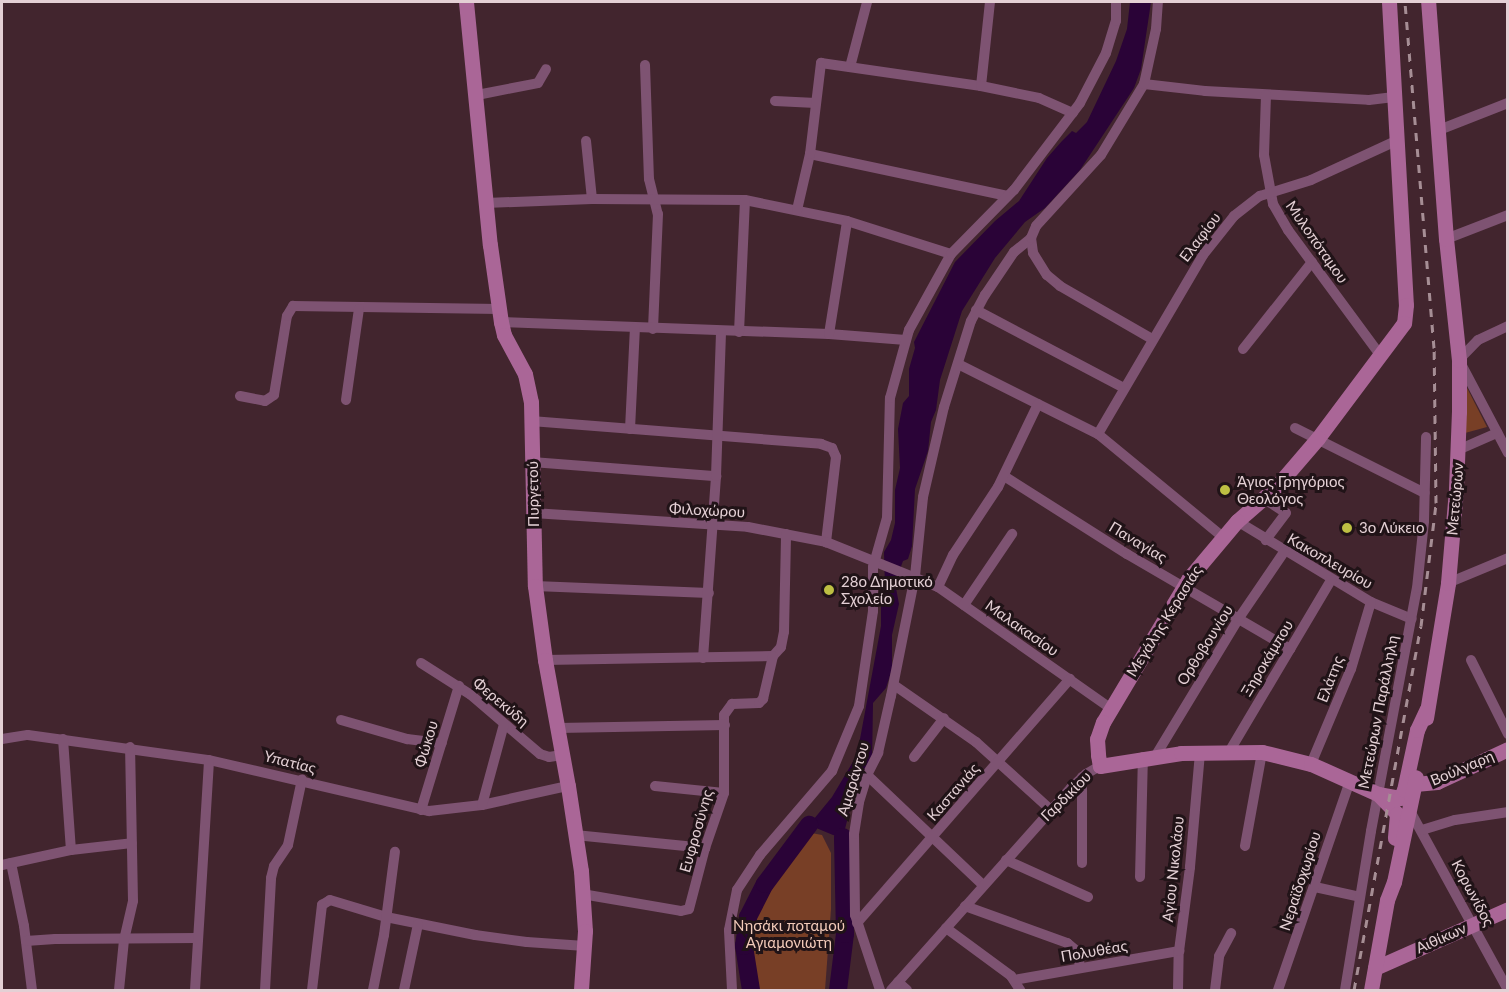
<!DOCTYPE html>
<html>
<head>
<meta charset="utf-8">
<style>
  body { margin:0 }
  #map { position:relative; width:1509px; height:992px; overflow:hidden; background:#42252e; font-family:Lato,sans-serif }
  div>[style] { position:absolute }
  [style*='--x'] { left:calc(var(--x)*1px); top:calc(var(--y)*1px); width:calc(var(--w)*1px); rotate:calc(var(--a)*1deg) }
  .green>* { inset:0; background:#783f26 }
  .water>* { inset:0; background:#2a0337 }
  .river>* { height:18px; margin:-9px; padding:0 9px; transform-origin:9px; border-radius:9px; background:#2a0337 }
  .street>* { height:10px; margin:-5px; padding:0 5px; transform-origin:5px; border-radius:5px; background:#7e5372 }
  .secondary>* { height:15px; margin:-7.5px; padding:0 7.5px; transform-origin:7.5px; border-radius:7.5px; background:#aa6697 }
  .rail>* { height:3px; margin-top:-1.5px; transform-origin:0; background:repeating-linear-gradient(90deg,#a68e95 0 8px,transparent 0 16px) }
  .dots>* { width:16px; height:16px; translate:-50% -50%; box-sizing:border-box; border:3px solid #201317; border-radius:50% }
  span { translate:-50% -50%; white-space:nowrap; text-align:center; line-height:1.15; -webkit-text-stroke:6px #201317; paint-order:stroke }
  .street-label { font-size:15px; color:#e4d0d5 }
  .poi-label { font-size:15px; color:#e4d0d5 }
  .left { translate:0 -50%; text-align:left }
  .park-label { font-size:15px; color:#f2cab9 }
  .frame { position:absolute; inset:0; border:3px solid #e4d0d5; pointer-events:none }
</style>
</head>
<body>
<div id="map">
  <div class="green">
    <div style="clip-path:polygon(1466px 386px,1487px 427px,1465px 433px)"></div>
    <div style="clip-path:polygon(806px 832px,822px 835px,831px 853px,831px 909px,825px 990px,753px 990px,748px 939px,750px 920px,761px 894px)"></div>
  </div>
  <div class="water">
    <div style="clip-path:polygon(1130px 2px,1151px 2px,1141px 69px,1134px 88px,1080px 170px,1045px 208px,1025px 222px,995px 258px,962px 311px,940px 380px,936px 410px,931px 422px,928px 451px,915px 489px,912px 546px,908px 559px,903px 561px,895px 583px,899px 604px,892px 635px,892px 669px,886px 688px,873px 703px,872px 763px,855px 789px,843px 837px,833px 835px,809px 825px,832px 797px,857px 755px,881px 626px,881px 604px,885px 587px,884px 552px,891px 540px,895px 523px,895px 490px,900px 468px,898px 429px,903px 403px,909px 396px,909px 369px,915px 348px,914px 342px,955px 262px,995px 221px,1019px 201px,1047px 158px,1062px 141px,1072px 131px,1076px 133px,1087px 122px,1116px 61px,1127px 29px)"></div>
  </div>
  <div class="river">
    <div style="--x:751;--y:990;--w:45;--a:-99"></div>
    <div style="--x:744;--y:946;--w:29;--a:-82"></div>
    <div style="--x:748;--y:917;--w:37;--a:-63"></div>
    <div style="--x:765;--y:884;--w:74;--a:-53.3"></div>
    <div style="--x:838;--y:990;--w:56;--a:-82.9"></div>
    <div style="--x:845;--y:934;--w:97;--a:-91.2"></div>
  </div>
  <div class="street">
    <div style="--x:645;--y:65;--w:114;--a:88"></div>
    <div style="--x:649;--y:179;--w:36;--a:76"></div>
    <div style="--x:658;--y:214;--w:115;--a:92.5"></div>
    <div style="--x:850;--y:67;--w:67;--a:-75.3"></div>
    <div style="--x:1144;--y:84;--w:61;--a:6.5"></div>
    <div style="--x:1205;--y:91;--w:164;--a:3.1"></div>
    <div style="--x:1369;--y:100;--w:25;--a:-7"></div>
    <div style="--x:981;--y:86;--w:84;--a:-83.9"></div>
    <div style="--x:477;--y:95;--w:62;--a:-11.1"></div>
    <div style="--x:538;--y:83;--w:16;--a:-60"></div>
    <div style="--x:1266;--y:95;--w:60;--a:91.9"></div>
    <div style="--x:1264;--y:155;--w:50;--a:79.6"></div>
    <div style="--x:1273;--y:204;--w:30;--a:60"></div>
    <div style="--x:1288;--y:230;--w:157;--a:53.6"></div>
    <div style="--x:775;--y:101;--w:41;--a:2.8"></div>
    <div style="--x:1439;--y:130;--w:74;--a:-21.4"></div>
    <div style="--x:586;--y:141;--w:58;--a:84.1"></div>
    <div style="--x:810;--y:154;--w:202;--a:12"></div>
    <div style="--x:486;--y:203;--w:106;--a:-2.2"></div>
    <div style="--x:592;--y:199;--w:153;--a:0.4"></div>
    <div style="--x:745;--y:200;--w:104;--a:11.6"></div>
    <div style="--x:847;--y:221;--w:109;--a:17.6"></div>
    <div style="--x:797;--y:210;--w:57;--a:-76.9"></div>
    <div style="--x:810;--y:154;--w:92;--a:-83.1"></div>
    <div style="--x:821;--y:63;--w:162;--a:8.2"></div>
    <div style="--x:981;--y:86;--w:59;--a:11.7"></div>
    <div style="--x:1039;--y:98;--w:37;--a:24"></div>
    <div style="--x:1031;--y:238;--w:15;--a:82"></div>
    <div style="--x:1033;--y:253;--w:26;--a:58"></div>
    <div style="--x:1047;--y:275;--w:17;--a:40"></div>
    <div style="--x:1060;--y:286;--w:106;--a:29.9"></div>
    <div style="--x:1446;--y:239;--w:66;--a:-21.2"></div>
    <div style="--x:976;--y:310;--w:167;--a:27.8"></div>
    <div style="--x:501;--y:322;--w:328;--a:2.1"></div>
    <div style="--x:829;--y:334;--w:77;--a:4.5"></div>
    <div style="--x:1508;--y:326;--w:33;--a:155"></div>
    <div style="--x:1478;--y:340;--w:28;--a:134"></div>
    <div style="--x:1459;--y:360;--w:105;--a:62.2"></div>
    <div style="--x:739;--y:332;--w:132;--a:-87.4"></div>
    <div style="--x:829;--y:334;--w:114;--a:-80.9"></div>
    <div style="--x:1243;--y:349;--w:111;--a:-51.6"></div>
    <div style="--x:958;--y:364;--w:157;--a:26.6"></div>
    <div style="--x:1098;--y:434;--w:162;--a:39.5"></div>
    <div style="--x:240;--y:396;--w:25;--a:11"></div>
    <div style="--x:265;--y:401;--w:11;--a:-34"></div>
    <div style="--x:274;--y:395;--w:80;--a:-80.7"></div>
    <div style="--x:287;--y:316;--w:12;--a:-59"></div>
    <div style="--x:293;--y:306;--w:206;--a:0.8"></div>
    <div style="--x:346;--y:400;--w:92;--a:-81.9"></div>
    <div style="--x:531;--y:421;--w:291;--a:4.5"></div>
    <div style="--x:821;--y:444;--w:12;--a:20"></div>
    <div style="--x:832;--y:448;--w:10;--a:66"></div>
    <div style="--x:836;--y:457;--w:86;--a:96.7"></div>
    <div style="--x:1295;--y:428;--w:145;--a:26.6"></div>
    <div style="--x:630;--y:429;--w:101;--a:-87.2"></div>
    <div style="--x:1098;--y:434;--w:208;--a:-59.6"></div>
    <div style="--x:1203;--y:255;--w:50;--a:-51.5"></div>
    <div style="--x:1234;--y:216;--w:33;--a:-38"></div>
    <div style="--x:1260;--y:196;--w:53;--a:-17.4"></div>
    <div style="--x:1311;--y:180;--w:96;--a:-24.7"></div>
    <div style="--x:1458;--y:450;--w:43;--a:-23.6"></div>
    <div style="--x:532;--y:462;--w:185;--a:4.4"></div>
    <div style="--x:1004;--y:476;--w:146;--a:32.4"></div>
    <div style="--x:1127;--y:554;--w:189;--a:30.2"></div>
    <div style="--x:1263;--y:498;--w:27;--a:33"></div>
    <div style="--x:1286;--y:513;--w:34;--a:127"></div>
    <div style="--x:533;--y:513;--w:215;--a:3.7"></div>
    <div style="--x:748;--y:527;--w:79;--a:10.9"></div>
    <div style="--x:826;--y:542;--w:121;--a:21.9"></div>
    <div style="--x:938;--y:587;--w:210;--a:35.1"></div>
    <div style="--x:1237;--y:521;--w:157;--a:31.2"></div>
    <div style="--x:1371;--y:602;--w:44;--a:22.5"></div>
    <div style="--x:1448;--y:583;--w:65;--a:-22.6"></div>
    <div style="--x:535;--y:586;--w:174;--a:2.3"></div>
    <div style="--x:938;--y:587;--w:35;--a:-65"></div>
    <div style="--x:953;--y:555;--w:82;--a:-56.5"></div>
    <div style="--x:998;--y:487;--w:92;--a:-64.3"></div>
    <div style="--x:964;--y:605;--w:86;--a:-55.9"></div>
    <div style="--x:703;--y:658;--w:182;--a:-85.9"></div>
    <div style="--x:716;--y:476;--w:144;--a:-88"></div>
    <div style="--x:545;--y:660;--w:228;--a:-1"></div>
    <div style="--x:773;--y:656;--w:12;--a:-48"></div>
    <div style="--x:781;--y:647;--w:15;--a:-79"></div>
    <div style="--x:784;--y:632;--w:98;--a:-88.8"></div>
    <div style="--x:1471;--y:660;--w:83;--a:63.4"></div>
    <div style="--x:421;--y:663;--w:59;--a:32.6"></div>
    <div style="--x:471;--y:695;--w:91;--a:40.5"></div>
    <div style="--x:540;--y:754;--w:9;--a:18"></div>
    <div style="--x:549;--y:757;--w:13;--a:-9"></div>
    <div style="--x:894;--y:685;--w:100;--a:34.8"></div>
    <div style="--x:976;--y:742;--w:101;--a:42.2"></div>
    <div style="--x:341;--y:720;--w:69;--a:16.1"></div>
    <div style="--x:407;--y:739;--w:35;--a:7"></div>
    <div style="--x:558;--y:728;--w:167;--a:-1"></div>
    <div style="--x:2;--y:739;--w:26;--a:-9"></div>
    <div style="--x:28;--y:735;--w:183;--a:7.9"></div>
    <div style="--x:209;--y:760;--w:226;--a:13.1"></div>
    <div style="--x:429;--y:811;--w:53;--a:-6.5"></div>
    <div style="--x:482;--y:805;--w:88;--a:-12.5"></div>
    <div style="--x:63;--y:739;--w:111;--a:85.9"></div>
    <div style="--x:1229;--y:752;--w:200;--a:-59.3"></div>
    <div style="--x:1156;--y:755;--w:160;--a:-58.8"></div>
    <div style="--x:1239;--y:618;--w:80;--a:-55.7"></div>
    <div style="--x:914;--y:757;--w:49;--a:-52.4"></div>
    <div style="--x:1311;--y:764;--w:103;--a:-67.2"></div>
    <div style="--x:1351;--y:669;--w:70;--a:-73.4"></div>
    <div style="--x:867;--y:775;--w:160;--a:43.5"></div>
    <div style="--x:655;--y:786;--w:69;--a:5.8"></div>
    <div style="--x:482;--y:805;--w:84;--a:-74.8"></div>
    <div style="--x:421;--y:810;--w:130;--a:-73"></div>
    <div style="--x:1410;--y:811;--w:204;--a:61.3"></div>
    <div style="--x:1422;--y:830;--w:34;--a:-17"></div>
    <div style="--x:1455;--y:820;--w:54;--a:-8.6"></div>
    <div style="--x:575;--y:835;--w:131;--a:5.7"></div>
    <div style="--x:1245;--y:846;--w:96;--a:-79.7"></div>
    <div style="--x:1006;--y:860;--w:90;--a:24.3"></div>
    <div style="--x:11;--y:863;--w:64;--a:78.3"></div>
    <div style="--x:24;--y:926;--w:64;--a:82.9"></div>
    <div style="--x:1082;--y:863;--w:86;--a:-90"></div>
    <div style="--x:2;--y:865;--w:71;--a:-12.3"></div>
    <div style="--x:71;--y:850;--w:61;--a:-6.5"></div>
    <div style="--x:1140;--y:877;--w:120;--a:-88.6"></div>
    <div style="--x:1315;--y:887;--w:46;--a:12.5"></div>
    <div style="--x:582;--y:894;--w:100;--a:9.7"></div>
    <div style="--x:681;--y:911;--w:8;--a:-14"></div>
    <div style="--x:689;--y:909;--w:63;--a:-75.3"></div>
    <div style="--x:705;--y:848;--w:58;--a:-70.9"></div>
    <div style="--x:724;--y:793;--w:78;--a:-90"></div>
    <div style="--x:724;--y:715;--w:14;--a:-54"></div>
    <div style="--x:732;--y:704;--w:27;--a:-2"></div>
    <div style="--x:759;--y:703;--w:6;--a:-45"></div>
    <div style="--x:763;--y:699;--w:44;--a:-76.9"></div>
    <div style="--x:965;--y:906;--w:109;--a:19.9"></div>
    <div style="--x:1067;--y:943;--w:14;--a:39"></div>
    <div style="--x:1078;--y:952;--w:16;--a:83"></div>
    <div style="--x:857;--y:923;--w:324;--a:-48.9"></div>
    <div style="--x:946;--y:928;--w:81;--a:36.4"></div>
    <div style="--x:1011;--y:976;--w:17;--a:57"></div>
    <div style="--x:26;--y:941;--w:29;--a:-4"></div>
    <div style="--x:55;--y:939;--w:143;--a:-0.4"></div>
    <div style="--x:1014;--y:980;--w:168;--a:-10"></div>
    <div style="--x:898;--y:982;--w:12;--a:42"></div>
    <div style="--x:119;--y:990;--w:50;--a:-84.3"></div>
    <div style="--x:124;--y:940;--w:40;--a:-77"></div>
    <div style="--x:133;--y:901;--w:154;--a:-91.1"></div>
    <div style="--x:195;--y:990;--w:230;--a:-86.5"></div>
    <div style="--x:265;--y:990;--w:112;--a:-86.9"></div>
    <div style="--x:271;--y:878;--w:12;--a:-76"></div>
    <div style="--x:274;--y:866;--w:25;--a:-56"></div>
    <div style="--x:288;--y:845;--w:67;--a:-78"></div>
    <div style="--x:312;--y:990;--w:86;--a:-83.3"></div>
    <div style="--x:322;--y:905;--w:9;--a:-32"></div>
    <div style="--x:330;--y:900;--w:59;--a:16.9"></div>
    <div style="--x:386;--y:917;--w:91;--a:11.4"></div>
    <div style="--x:475;--y:935;--w:52;--a:7.7"></div>
    <div style="--x:527;--y:942;--w:58;--a:3.9"></div>
    <div style="--x:373;--y:990;--w:56;--a:-78.7"></div>
    <div style="--x:384;--y:935;--w:84;--a:-82.5"></div>
    <div style="--x:404;--y:990;--w:67;--a:-78"></div>
    <div style="--x:732;--y:990;--w:60;--a:-92.9"></div>
    <div style="--x:729;--y:930;--w:41;--a:-78.7"></div>
    <div style="--x:737;--y:890;--w:42;--a:-56.7"></div>
    <div style="--x:760;--y:855;--w:111;--a:-49.4"></div>
    <div style="--x:832;--y:771;--w:70;--a:-67.4"></div>
    <div style="--x:859;--y:706;--w:96;--a:-81.6"></div>
    <div style="--x:873;--y:611;--w:44;--a:-90"></div>
    <div style="--x:873;--y:567;--w:51;--a:-74.1"></div>
    <div style="--x:887;--y:518;--w:120;--a:-88.6"></div>
    <div style="--x:890;--y:398;--w:71;--a:-74.4"></div>
    <div style="--x:909;--y:330;--w:87;--a:-61.1"></div>
    <div style="--x:951;--y:254;--w:90;--a:-45.5"></div>
    <div style="--x:1014;--y:190;--w:109;--a:-52.8"></div>
    <div style="--x:1080;--y:103;--w:56;--a:-62.5"></div>
    <div style="--x:1106;--y:53;--w:34;--a:-73"></div>
    <div style="--x:1116;--y:21;--w:19;--a:-90"></div>
    <div style="--x:880;--y:990;--w:79;--a:-108.4"></div>
    <div style="--x:855;--y:915;--w:81;--a:-90.7"></div>
    <div style="--x:854;--y:834;--w:32;--a:-81"></div>
    <div style="--x:859;--y:802;--w:28;--a:-73"></div>
    <div style="--x:867;--y:775;--w:25;--a:-63"></div>
    <div style="--x:878;--y:753;--w:58;--a:-77.2"></div>
    <div style="--x:891;--y:696;--w:122;--a:-78.7"></div>
    <div style="--x:915;--y:576;--w:79;--a:-84.2"></div>
    <div style="--x:923;--y:497;--w:92;--a:-76.9"></div>
    <div style="--x:944;--y:407;--w:90;--a:-72.6"></div>
    <div style="--x:971;--y:321;--w:30;--a:-62"></div>
    <div style="--x:985;--y:295;--w:52;--a:-56"></div>
    <div style="--x:1014;--y:252;--w:22;--a:-39"></div>
    <div style="--x:1031;--y:238;--w:13;--a:-67"></div>
    <div style="--x:1036;--y:226;--w:96;--a:-47.5"></div>
    <div style="--x:1101;--y:155;--w:83;--a:-58.8"></div>
    <div style="--x:1144;--y:84;--w:56;--a:-77.7"></div>
    <div style="--x:1156;--y:29;--w:27;--a:-86"></div>
    <div style="--x:891;--y:990;--w:271;--a:-48.3"></div>
    <div style="--x:1071;--y:788;--w:21;--a:-43"></div>
    <div style="--x:1086;--y:774;--w:16;--a:-30"></div>
    <div style="--x:1178;--y:990;--w:39;--a:-89"></div>
    <div style="--x:1179;--y:951;--w:85;--a:-82.5"></div>
    <div style="--x:1190;--y:867;--w:115;--a:-85"></div>
    <div style="--x:1215;--y:990;--w:34;--a:-83"></div>
    <div style="--x:1219;--y:956;--w:26;--a:-62"></div>
    <div style="--x:1278;--y:990;--w:221;--a:-71"></div>
    <div style="--x:1345;--y:990;--w:161;--a:-80.7"></div>
    <div style="--x:1371;--y:831;--w:247;--a:-79.3"></div>
    <div style="--x:1417;--y:588;--w:67;--a:-84"></div>
    <div style="--x:1424;--y:521;--w:84;--a:-88.6"></div>
  </div>
  <div class="secondary">
    <div style="--x:466;--y:2;--w:244;--a:84.4"></div>
    <div style="--x:490;--y:245;--w:78;--a:81.9"></div>
    <div style="--x:501;--y:322;--w:13;--a:77"></div>
    <div style="--x:504;--y:335;--w:44;--a:61.7"></div>
    <div style="--x:525;--y:374;--w:29;--a:78"></div>
    <div style="--x:531;--y:402;--w:184;--a:88.8"></div>
    <div style="--x:535;--y:586;--w:75;--a:82.3"></div>
    <div style="--x:545;--y:660;--w:128;--a:79.7"></div>
    <div style="--x:568;--y:786;--w:86;--a:81.3"></div>
    <div style="--x:581;--y:871;--w:60;--a:86.2"></div>
    <div style="--x:585;--y:931;--w:59;--a:93.9"></div>
    <div style="--x:1389;--y:2;--w:303;--a:86.8"></div>
    <div style="--x:1406;--y:305;--w:18;--a:96"></div>
    <div style="--x:1404;--y:323;--w:144;--a:126.8"></div>
    <div style="--x:1318;--y:438;--w:66;--a:130.7"></div>
    <div style="--x:1275;--y:488;--w:50;--a:139"></div>
    <div style="--x:1237;--y:521;--w:75;--a:130.1"></div>
    <div style="--x:1189;--y:578;--w:168;--a:120.8"></div>
    <div style="--x:1103;--y:722;--w:18;--a:109"></div>
    <div style="--x:1097;--y:739;--w:16;--a:86"></div>
    <div style="--x:1098;--y:755;--w:11;--a:80"></div>
    <div style="--x:1100;--y:766;--w:82;--a:-9.1"></div>
    <div style="--x:1181;--y:753;--w:81;--a:-0.7"></div>
    <div style="--x:1262;--y:752;--w:50;--a:13.8"></div>
    <div style="--x:1311;--y:764;--w:73;--a:24.1"></div>
    <div style="--x:1378;--y:794;--w:22;--a:10"></div>
    <div style="--x:1400;--y:798;--w:9;--a:-63"></div>
    <div style="--x:1404;--y:790;--w:61;--a:-77.8"></div>
    <div style="--x:1417;--y:730;--w:23;--a:-65"></div>
    <div style="--x:1426;--y:718;--w:137;--a:-80.7"></div>
    <div style="--x:1448;--y:583;--w:94;--a:-85.1"></div>
    <div style="--x:1456;--y:489;--w:77;--a:-87.8"></div>
    <div style="--x:1459;--y:412;--w:52;--a:-90"></div>
    <div style="--x:1459;--y:360;--w:122;--a:-96.1"></div>
    <div style="--x:1446;--y:239;--w:238;--a:-94.3"></div>
    <div style="--x:1415;--y:784;--w:22;--a:-5"></div>
    <div style="--x:1437;--y:782;--w:78;--a:-24.9"></div>
    <div style="--x:1378;--y:794;--w:28;--a:46"></div>
    <div style="--x:1397;--y:814;--w:24;--a:95"></div>
    <div style="--x:1375;--y:968;--w:145;--a:-23.9"></div>
    <div style="--x:1371;--y:990;--w:91;--a:-79.9"></div>
    <div style="--x:1387;--y:900;--w:19;--a:-69"></div>
    <div style="--x:1394;--y:882;--w:107;--a:-78.2"></div>
  </div>
  <div class="rail">
    <div style="--x:1354;--y:990;--w:370;--a:-79.6"></div>
    <div style="--x:1421;--y:626;--w:124;--a:-83"></div>
    <div style="--x:1436;--y:503;--w:155;--a:-90.7"></div>
    <div style="--x:1434;--y:348;--w:347;--a:-94.8"></div>
  </div>
  <div class="dots">
    <div style="left:1225px;top:490px;background:#bdbf43"></div>
    <div style="left:1347px;top:528px;background:#bdbf43"></div>
    <div style="left:829px;top:590px;background:#bdbf43"></div>
  </div>
  <div class="street-label">
    <span style="left:1200px;top:237px;rotate:-53deg">Ελαφίου</span>
    <span style="left:1317px;top:242px;rotate:55deg">Μυλοπόταμου</span>
    <span style="left:533px;top:494px;rotate:-91deg">Πυργετού</span>
    <span style="left:1455px;top:499px;rotate:-85deg">Μετεώρων</span>
    <span style="left:707px;top:510px;rotate:3deg">Φιλοχώρου</span>
    <span style="left:1138px;top:542px;rotate:31deg">Παναγίας</span>
    <span style="left:1330px;top:561px;rotate:30deg">Κακοπλευρίου</span>
    <span style="left:1164px;top:621px;rotate:-58deg">Μεγάλης Κερασιάς</span>
    <span style="left:1022px;top:628px;rotate:35deg">Μαλακασίου</span>
    <span style="left:1205px;top:645px;rotate:-58deg">Ορθοβουνίου</span>
    <span style="left:1267px;top:658px;rotate:-59deg">Ξηροκάμπου</span>
    <span style="left:1330px;top:679px;rotate:-69deg">Ελάτης</span>
    <span style="left:501px;top:702px;rotate:40deg">Φερεκύδη</span>
    <span style="left:1378px;top:712px;rotate:-79deg">Μετεώρων Παράλληλη</span>
    <span style="left:426px;top:744px;rotate:-73deg">Φώκου</span>
    <span style="left:290px;top:762px;rotate:14deg">Υπατίας</span>
    <span style="left:1462px;top:768px;rotate:-23deg">Βούλγαρη</span>
    <span style="left:853px;top:779px;rotate:-73deg">Αμαράντου</span>
    <span style="left:953px;top:792px;rotate:-49deg">Καστανιάς</span>
    <span style="left:1066px;top:796px;rotate:-45deg">Γαρδικίου</span>
    <span style="left:696px;top:831px;rotate:-74deg">Ευφροσύνης</span>
    <span style="left:1173px;top:869px;rotate:-84deg">Αγίου Νικολάου</span>
    <span style="left:1300px;top:881px;rotate:-72deg">Νεραϊδοχωρίου</span>
    <span style="left:1473px;top:893px;rotate:62deg">Κορωνίδος</span>
    <span style="left:1441px;top:938px;rotate:-24deg">Αιθίκων</span>
    <span style="left:1094px;top:951px;rotate:-10deg">Πολυθέας</span>
  </div>
  <div class="poi-label">
    <span class="left" style="left:1237px;top:490px">Άγιος Γρηγόριος<br>Θεολόγος</span>
    <span class="left" style="left:1359px;top:528px">3ο Λύκειο</span>
    <span class="left" style="left:841px;top:590px">28ο Δημοτικό<br>Σχολείο</span>
  </div>
  <div class="park-label">
    <span style="left:789px;top:934px">Νησάκι ποταμού<br>Αγιαμονιώτη</span>
  </div>
  <div class="frame"></div>
</div>
</body>
</html>
